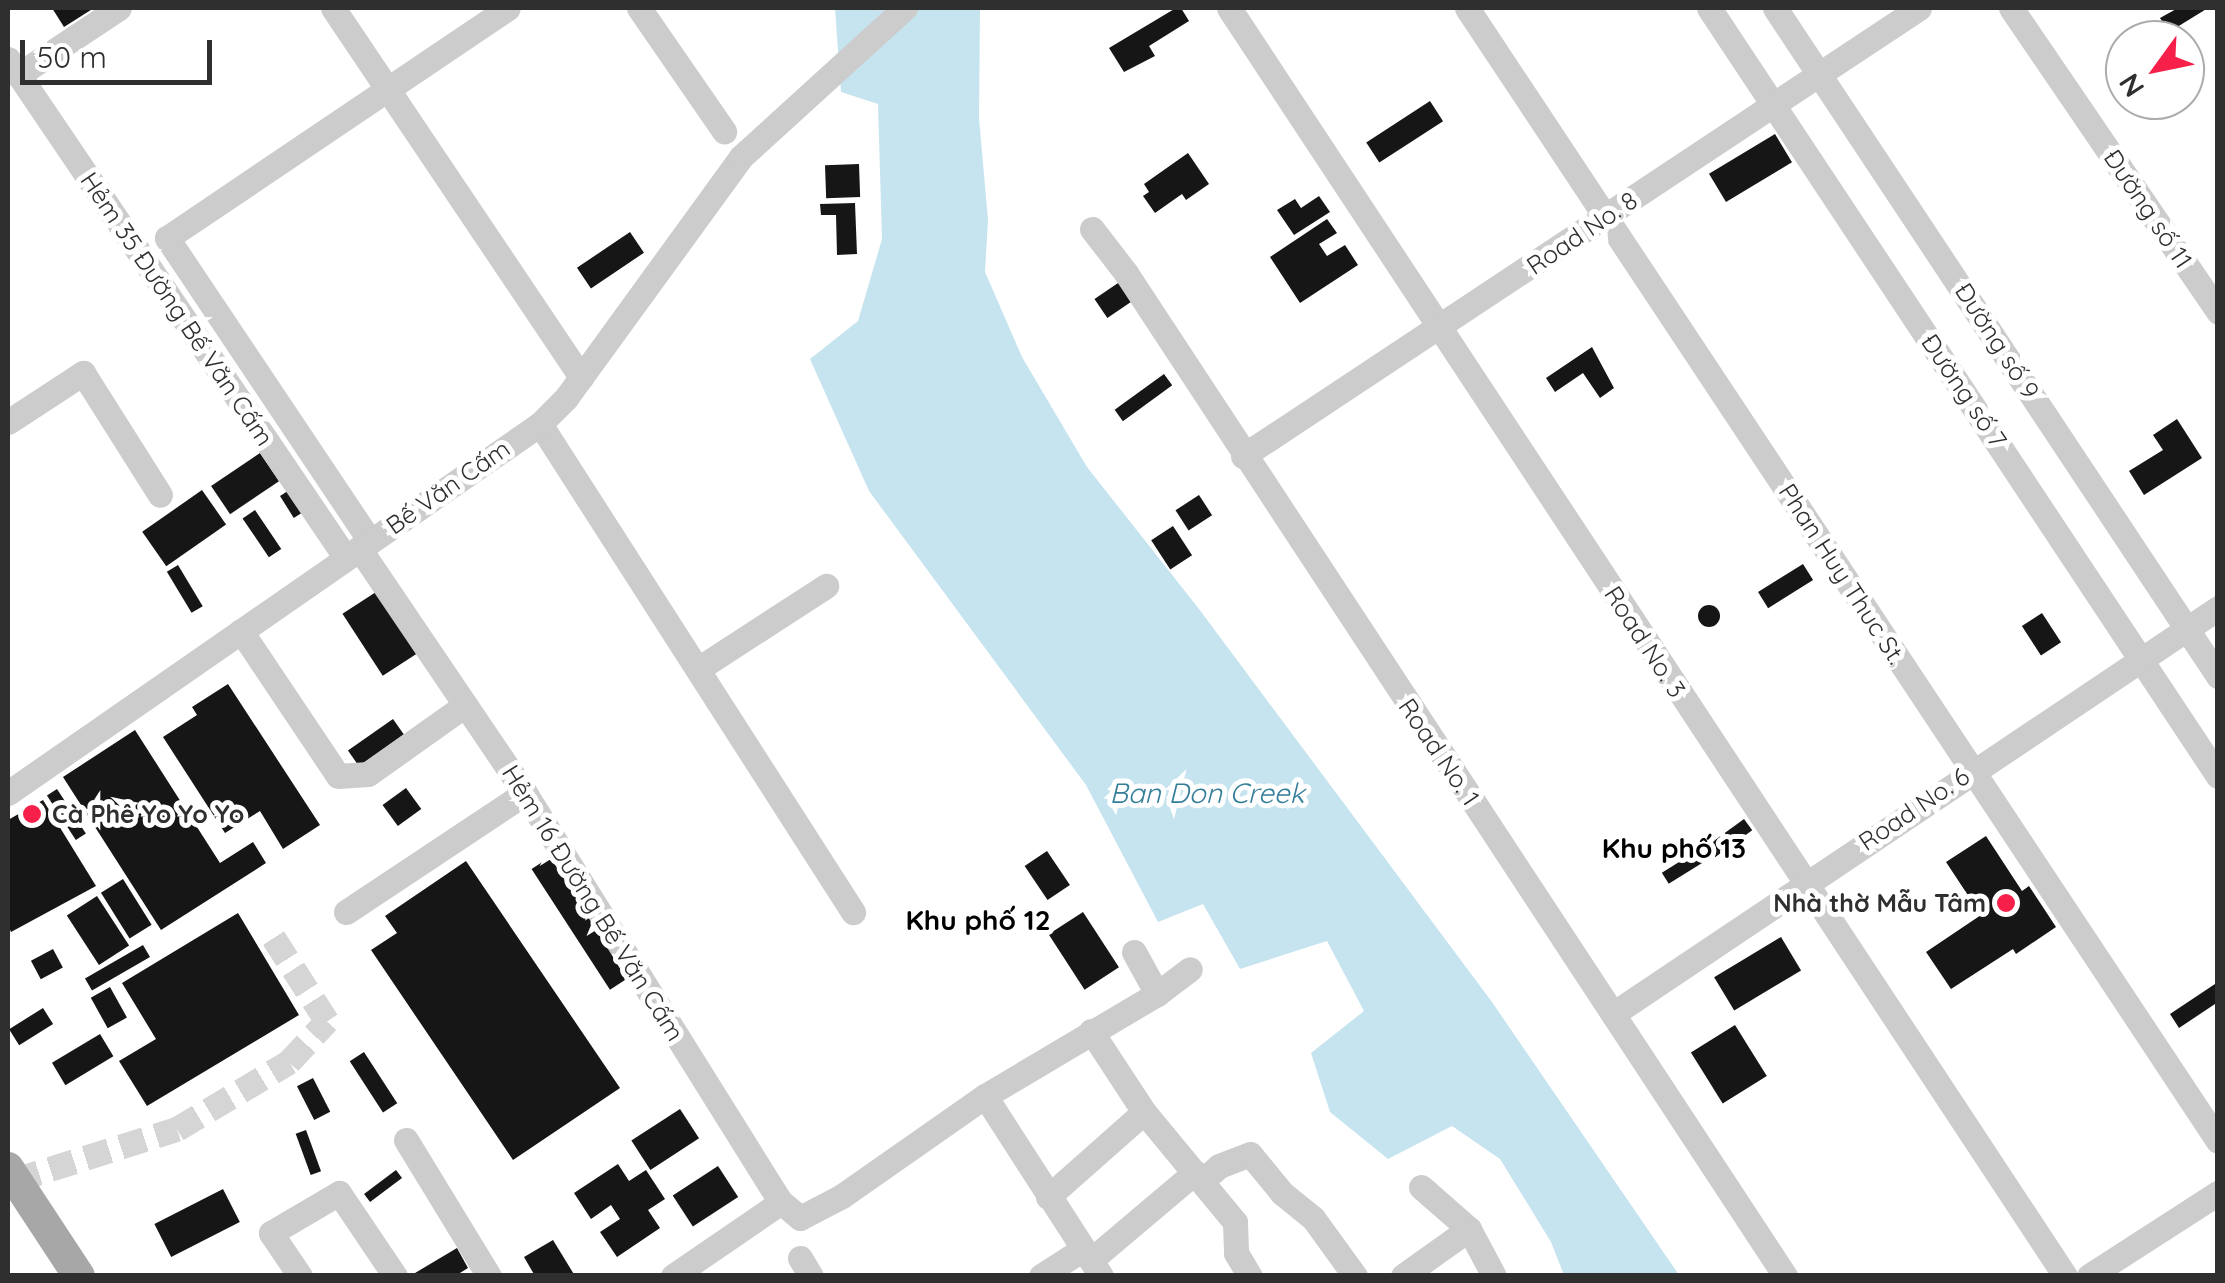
<!DOCTYPE html>
<html>
<head>
<meta charset="utf-8">
<style>
  body { margin:0 }
  #map { position:relative; width:2225px; height:1283px; overflow:hidden; background:#fff; font-family:Quicksand,sans-serif }
  div>[style] { position:absolute }
  .water>* { inset:0; background:#c6e4ef }
  .building>* { inset:0; background:#161616; transform-origin:0 0 }
  .round { border-radius:50% }
  .minor-tunnel>* { height:25px; margin-top:-12.5px; transform-origin:0; background:repeating-linear-gradient(90deg,#d5d5d5 0 25px,transparent 0 37px) }
  .minor>* { height:25px; margin:-12.5px; padding:0 12.5px; transform-origin:12.5px; border-radius:12.5px; background:#ccc }
  .major>* { height:32px; margin:-16px; padding:0 16px; transform-origin:16px; border-radius:16px; background:#a7a7a7 }
  .dots>* { width:28px; height:28px; translate:-50% -50%; box-sizing:border-box; border:5px solid #fff; border-radius:50% }
  span { translate:-50% -50%; white-space:nowrap; text-align:center; line-height:1.15; -webkit-text-stroke:10px #fff; paint-order:stroke }
  .street-label { font-size:25px; color:#2f2f2f }
  .poi-label { font-size:25px; color:#2f2f2f; font-weight:700 }
  .left { translate:0 -50%; text-align:left }
  .right { translate:-100% -50%; text-align:right }
  .water-label { font-size:28px; color:#347e99; font-style:italic }
  .neighbourhood-label { font-size:28px; color:#000; font-weight:700 }
  .frame { position:absolute; inset:0; border:10px solid #2f2f2f; pointer-events:none }
  .north { position:absolute; left:2105px; top:20px; width:100px; height:100px; box-sizing:border-box; background:#fff; border:2px solid #acacac; border-radius:50%; rotate:237deg; font-size:28px; font-weight:700; line-height:40px; text-align:center; color:#2f2f2f }
  .north::after { content:''; display:block; margin:auto; width:35px; height:45px; background:#f6204a; clip-path:polygon(50% 0,100% 100%,50% 72%,0 100%) }
  .scale { position:absolute; left:20px; top:40px; width:192px; height:45px; box-sizing:border-box; border:5px solid #2f2f2f; border-top:0; padding-left:12px; font-size:30px; line-height:35px; white-space:nowrap; color:#2f2f2f; -webkit-text-stroke:8px #fff; paint-order:stroke }
</style>
</head>
<body>
<div id="map">
  <div class="water">
    <i style="clip-path:polygon(835px 8px,980px 8px,979px 118px,988px 220px,985px 272px,1022px 357px,1087px 467px,1199px 609px,1492px 1002px,1679px 1275px,1564px 1275px,1551px 1242px,1500px 1159px,1452px 1126px,1388px 1159px,1330px 1112px,1311px 1053px,1364px 1011px,1327px 941px,1240px 969px,1203px 904px,1158px 922px,1086px 785px,869px 491px,810px 359px,858px 321px,882px 239px,878px 104px,841px 92px)"></i>
  </div>
  <div class="building">
    <i style="clip-path:polygon(52px 8px,94px 8px,64px 27px)"></i>
    <i style="clip-path:polygon(1176px 8px,1181px 8px,1189px 21px,1149px 46px,1155px 56px,1124px 72px,1109px 48px)"></i>
    <i style="clip-path:polygon(2178px 8px,2208px 8px,2169px 32px,2160px 18px)"></i>
    <i style="left:1430px;top:101px;width:24px;height:76px;rotate:57deg"></i>
    <i style="left:1775px;top:134px;width:33px;height:77px;rotate:59deg"></i>
    <i style="clip-path:polygon(1188px 153px,1209px 184px,1186px 200px,1182px 194px,1155px 213px,1143px 196px,1149px 192px,1144px 184px)"></i>
    <i style="left:859px;top:164px;width:33px;height:34px;rotate:88deg"></i>
    <i style="clip-path:polygon(1319px 196px,1330px 212px,1294px 235px,1277px 210px,1295px 199px,1301px 208px)"></i>
    <i style="clip-path:polygon(855px 203px,857px 254px,837px 255px,836px 215px,821px 215px,820px 204px)"></i>
    <i style="clip-path:polygon(1327px 219px,1337px 233px,1319px 244px,1327px 256px,1345px 245px,1358px 265px,1300px 303px,1270px 257px)"></i>
    <i style="left:630px;top:232px;width:25px;height:64px;rotate:56deg"></i>
    <i style="left:1121px;top:281px;width:23px;height:32px;rotate:56deg"></i>
    <i style="clip-path:polygon(1592px 347px,1614px 388px,1600px 398px,1583px 373px,1555px 392px,1546px 378px)"></i>
    <i style="left:1164px;top:374px;width:14px;height:61px;rotate:54deg"></i>
    <i style="clip-path:polygon(2177px 419px,2202px 458px,2144px 495px,2129px 471px,2163px 450px,2153px 435px)"></i>
    <i style="left:260px;top:453px;width:34px;height:59px;rotate:56deg"></i>
    <i style="left:291px;top:489px;width:26px;height:13px;rotate:58deg"></i>
    <i style="left:202px;top:490px;width:42px;height:73px;rotate:55deg"></i>
    <i style="left:1199px;top:495px;width:24px;height:28px;rotate:57deg"></i>
    <i style="left:255px;top:510px;width:47px;height:15px;rotate:56deg"></i>
    <i style="left:1173px;top:526px;width:35px;height:26px;rotate:57deg"></i>
    <i style="left:1803px;top:564px;width:19px;height:53px;rotate:58deg"></i>
    <i style="left:178px;top:565px;width:48px;height:13px;rotate:59deg"></i>
    <i style="left:376px;top:592px;width:74px;height:40px;rotate:57deg"></i>
    <i class="round" style="left:1698px;top:605px;width:22px;height:22px"></i>
    <i style="left:2042px;top:613px;width:35px;height:24px;rotate:57deg"></i>
    <i style="clip-path:polygon(228px 684px,320px 825px,283px 849px,260px 811px,225px 833px,163px 737px,197px 715px,192px 707px)"></i>
    <i style="left:393px;top:719px;width:19px;height:55px;rotate:55deg"></i>
    <i style="clip-path:polygon(135px 730px,220px 863px,253px 842px,266px 863px,161px 930px,63px 777px)"></i>
    <i style="left:406px;top:788px;width:26px;height:29px;rotate:54deg"></i>
    <i style="left:57px;top:789px;width:53px;height:12px;rotate:57deg"></i>
    <i style="clip-path:polygon(43px 800px,96px 886px,11px 932px,8px 925px,8px 820px)"></i>
    <i style="left:1744px;top:819px;width:14px;height:46px;rotate:54deg"></i>
    <i style="clip-path:polygon(1986px 836px,2022px 891px,2029px 886px,2056px 927px,2016px 954px,2013px 949px,1951px 989px,1926px 952px,1981px 915px,1946px 862px)"></i>
    <i style="left:1700px;top:849px;width:13px;height:45px;rotate:58deg"></i>
    <i style="left:1047px;top:851px;width:41px;height:27px;rotate:56deg"></i>
    <i style="left:550px;top:857px;width:144px;height:22px;rotate:57deg"></i>
    <i style="clip-path:polygon(466px 861px,620px 1088px,513px 1160px,371px 950px,397px 933px,385px 916px)"></i>
    <i style="left:123px;top:879px;width:54px;height:26px;rotate:58deg"></i>
    <i style="left:97px;top:896px;width:59px;height:36px;rotate:57deg"></i>
    <i style="left:1083px;top:912px;width:66px;height:41px;rotate:57deg"></i>
    <i style="clip-path:polygon(238px 913px,299px 1015px,147px 1106px,119px 1061px,156px 1039px,122px 983px)"></i>
    <i style="left:1781px;top:937px;width:39px;height:78px;rotate:59deg"></i>
    <i style="left:143px;top:945px;width:14px;height:67px;rotate:60deg"></i>
    <i style="left:53px;top:949px;width:21px;height:25px;rotate:62deg"></i>
    <i style="clip-path:polygon(2218px 982px,2218px 1002px,2179px 1028px,2170px 1014px)"></i>
    <i style="left:110px;top:987px;width:35px;height:22px;rotate:61deg"></i>
    <i style="left:43px;top:1008px;width:19px;height:40px;rotate:58deg"></i>
    <i style="left:1735px;top:1025px;width:60px;height:52px;rotate:58deg"></i>
    <i style="left:100px;top:1034px;width:26px;height:56px;rotate:59deg"></i>
    <i style="left:364px;top:1052px;width:61px;height:17px;rotate:57deg"></i>
    <i style="left:313px;top:1078px;width:38px;height:18px;rotate:63deg"></i>
    <i style="left:680px;top:1109px;width:35px;height:58px;rotate:57deg"></i>
    <i style="left:306px;top:1130px;width:44px;height:11px;rotate:70deg"></i>
    <i style="clip-path:polygon(618px 1164px,629px 1181px,646px 1170px,665px 1199px,648px 1210px,660px 1228px,617px 1257px,600px 1232px,620px 1219px,611px 1205px,591px 1219px,574px 1193px)"></i>
    <i style="left:718px;top:1166px;width:37px;height:54px;rotate:57deg"></i>
    <i style="left:396px;top:1170px;width:10px;height:40px;rotate:53deg"></i>
    <i style="left:223px;top:1189px;width:37px;height:77px;rotate:63deg"></i>
    <i style="clip-path:polygon(553px 1240px,575px 1276px,535px 1276px,524px 1257px)"></i>
    <i style="clip-path:polygon(457px 1248px,468px 1268px,455px 1276px,410px 1276px)"></i>
  </div>
  <div class="minor-tunnel">
    <i style="left:15px;top:1180px;width:170px;rotate:-17.5deg"></i>
    <i style="left:177px;top:1129px;width:131px;rotate:-30.9deg"></i>
    <i style="left:289px;top:1062px;width:56px;rotate:-47.2deg"></i>
    <i style="left:327px;top:1021px;width:100px;rotate:-122.7deg"></i>
  </div>
  <div class="minor">
    <i style="left:333px;top:8px;width:445px;rotate:56.1deg"></i>
    <i style="left:639px;top:8px;width:150px;rotate:55.4deg"></i>
    <i style="left:1229px;top:8px;width:1519px;rotate:56.6deg"></i>
    <i style="left:1467px;top:8px;width:1359px;rotate:56.46deg"></i>
    <i style="left:1709px;top:8px;width:921px;rotate:56.47deg"></i>
    <i style="left:1775px;top:8px;width:802px;rotate:56.45deg"></i>
    <i style="left:2011px;top:8px;width:368px;rotate:55.7deg"></i>
    <i style="left:8px;top:59px;width:603px;rotate:55.89deg"></i>
    <i style="left:18px;top:75px;width:121px;rotate:-33.6deg"></i>
    <i style="left:1092px;top:229px;width:56px;rotate:52.3deg"></i>
    <i style="left:1126px;top:273px;width:1200px;rotate:56.69deg"></i>
    <i style="left:8px;top:422px;width:90px;rotate:-33.2deg"></i>
    <i style="left:83px;top:373px;width:144px;rotate:57.7deg"></i>
    <i style="left:540px;top:424px;width:580px;rotate:57.32deg"></i>
    <i style="left:1243px;top:456px;width:811px;rotate:-33.53deg"></i>
    <i style="left:370px;top:541px;width:365px;rotate:-123.8deg"></i>
    <i style="left:167px;top:238px;width:411px;rotate:-34deg"></i>
    <i style="left:359px;top:548px;width:296px;rotate:55.9deg"></i>
    <i style="left:525px;top:793px;width:483px;rotate:58deg"></i>
    <i style="left:781px;top:1202px;width:25px;rotate:40deg"></i>
    <i style="left:800px;top:1218px;width:47px;rotate:-27.6deg"></i>
    <i style="left:842px;top:1196px;width:174px;rotate:-35deg"></i>
    <i style="left:985px;top:1096px;width:200px;rotate:-30.7deg"></i>
    <i style="left:1157px;top:994px;width:41px;rotate:-37.1deg"></i>
    <i style="left:241px;top:631px;width:174px;rotate:56.2deg"></i>
    <i style="left:338px;top:776px;width:30px;rotate:-4deg"></i>
    <i style="left:368px;top:774px;width:119px;rotate:-35.4deg"></i>
    <i style="left:698px;top:669px;width:153px;rotate:-33deg"></i>
    <i style="left:8px;top:793px;width:647px;rotate:-34.75deg"></i>
    <i style="left:540px;top:424px;width:37px;rotate:-45deg"></i>
    <i style="left:566px;top:398px;width:298px;rotate:-54deg"></i>
    <i style="left:741px;top:157px;width:222px;rotate:-42.3deg"></i>
    <i style="left:346px;top:912px;width:215px;rotate:-33.6deg"></i>
    <i style="left:1134px;top:952px;width:48px;rotate:61.3deg"></i>
    <i style="left:1613px;top:1014px;width:729px;rotate:-33.86deg"></i>
    <i style="left:1091px;top:1031px;width:97px;rotate:56.8deg"></i>
    <i style="left:1144px;top:1112px;width:143px;rotate:50.4deg"></i>
    <i style="left:1235px;top:1222px;width:31px;rotate:88deg"></i>
    <i style="left:1236px;top:1253px;width:27px;rotate:59deg"></i>
    <i style="left:985px;top:1096px;width:214px;rotate:57.2deg"></i>
    <i style="left:406px;top:1140px;width:159px;rotate:58.6deg"></i>
    <i style="left:1203px;top:1180px;width:21px;rotate:-41deg"></i>
    <i style="left:1219px;top:1166px;width:33px;rotate:-21deg"></i>
    <i style="left:1250px;top:1154px;width:50px;rotate:50.6deg"></i>
    <i style="left:1282px;top:1193px;width:40px;rotate:39deg"></i>
    <i style="left:1313px;top:1218px;width:72px;rotate:54.1deg"></i>
    <i style="left:1421px;top:1187px;width:64px;rotate:41.2deg"></i>
    <i style="left:1469px;top:1229px;width:53px;rotate:62deg"></i>
    <i style="left:1048px;top:1197px;width:128px;rotate:-41.5deg"></i>
    <i style="left:800px;top:1258px;width:21px;rotate:59deg"></i>
    <i style="left:1091px;top:1260px;width:136px;rotate:-40.2deg"></i>
    <i style="left:300px;top:1276px;width:52px;rotate:-124deg"></i>
    <i style="left:271px;top:1233px;width:79px;rotate:-30.5deg"></i>
    <i style="left:339px;top:1193px;width:100px;rotate:56deg"></i>
    <i style="left:673px;top:1276px;width:131px;rotate:-34.4deg"></i>
    <i style="left:1041px;top:1276px;width:50px;rotate:-32.7deg"></i>
    <i style="left:1403px;top:1276px;width:81px;rotate:-35.5deg"></i>
    <i style="left:2089px;top:1276px;width:153px;rotate:-32.8deg"></i>
  </div>
  <div class="major">
    <i style="left:8px;top:1168px;width:129px;rotate:56.7deg"></i>
  </div>
  <div class="dots">
    <i style="left:32px;top:814px;background:#f6204a"></i>
    <i style="left:2006px;top:903px;background:#f6204a"></i>
  </div>
  <div class="street-label">
    <span style="left:2148px;top:209px;rotate:56deg">Đường số 11</span>
    <span style="left:1582px;top:233px;rotate:-34deg">Road No. 8</span>
    <span style="left:177px;top:309px;rotate:56deg">Hẻm 35 Đường Bế Văn Cấm</span>
    <span style="left:1997px;top:341px;rotate:57deg">Đường số 9</span>
    <span style="left:1964px;top:391px;rotate:56deg">Đường số 7</span>
    <span style="left:448px;top:487px;rotate:-35deg">Bế Văn Cấm</span>
    <span style="left:1842px;top:574px;rotate:57deg">Phan Huy Thuc St.</span>
    <span style="left:1645px;top:642px;rotate:57deg">Road No. 3</span>
    <span style="left:1439px;top:752px;rotate:56deg">Road No. 1</span>
    <span style="left:1914px;top:809px;rotate:-34deg">Road No. 6</span>
    <span style="left:593px;top:903px;rotate:58deg">Hẻm 16 Đường Bế Văn Cấm</span>
  </div>
  <div class="poi-label">
    <span class="left" style="left:52px;top:814px">Cà Phê Yo Yo Yo</span>
    <span class="right" style="left:1986px;top:903px">Nhà thờ Mẫu Tâm</span>
  </div>
  <div class="water-label">
    <span style="left:1207px;top:793px">Ban Don Creek</span>
  </div>
  <div class="neighbourhood-label">
    <span style="left:1674px;top:848px">Khu phố 13</span>
    <span style="left:978px;top:920px">Khu phố 12</span>
  </div>
  <div class="frame"></div>
  <div class="north">N</div>
  <div class="scale">50 m</div>
</div>
</body>
</html>
